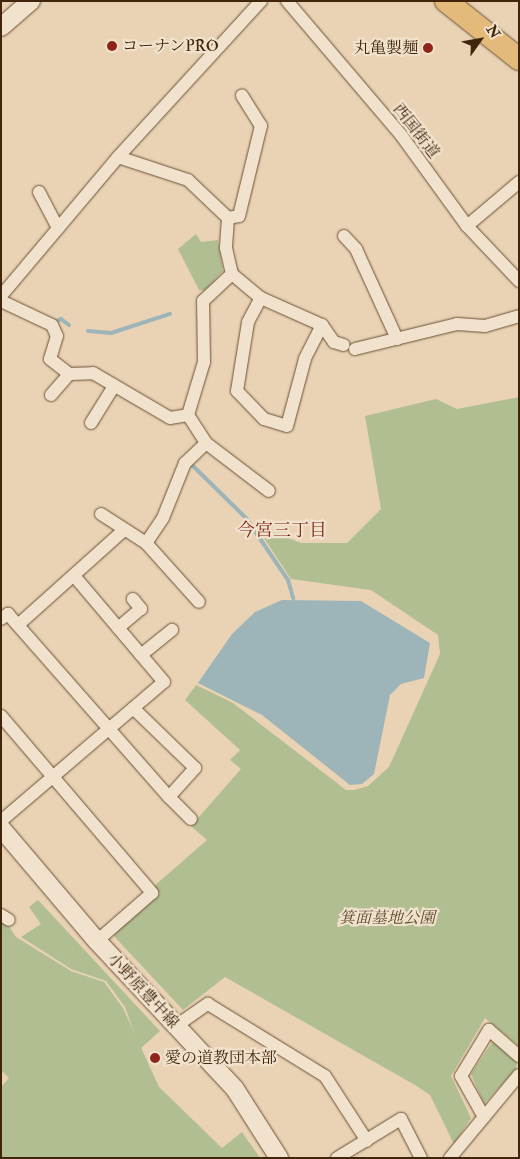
<!DOCTYPE html>
<html>
<head>
<meta charset="utf-8">
<style>
  body { margin:0 }
  #map { position:relative; width:520px; height:1159px; overflow:hidden; background:#e9d3b4; font-family:"IM FELL Double Pica","Noto Serif JP",serif }
  div>[style] { position:absolute }
  .green>* { inset:0; background:#b0be92 }
  .water>* { inset:0; background:#9db4b9 }
  .stream>* { height:4px; margin:-2px; padding:0 2px; transform-origin:2px; border-radius:2px; background:#9db4b9 }
  .roads { filter:drop-shadow(0 0 1px #6b5034) drop-shadow(0 0 1px #6b5034) }
  .street>* { height:12px; margin:-6px; padding:0 6px; transform-origin:6px; border-radius:6px; background:#f1e2ce }
  .secondary>* { height:18px; margin:-9px; padding:0 9px; transform-origin:9px; border-radius:9px; background:#f1e2ce }
  .highway>* { height:22px; margin:-11px; padding:0 11px; transform-origin:11px; border-radius:11px; background:#e4ba7a }
  .dots>* { width:14px; height:14px; translate:-50% -50%; box-sizing:border-box; border:2px solid #f1e2ce; border-radius:50% }
  span { translate:-50% -50%; white-space:nowrap; text-align:center; line-height:1.15; -webkit-text-stroke:4.5px #f1e2ce; paint-order:stroke }
  .poi-label { font-size:16px; color:#41250a }
  .left { translate:0 -50%; text-align:left }
  .right { translate:-100% -50%; text-align:right }
  .street-label { font-size:16px; color:#41250a }
  .park-label { font-size:16px; color:#5d4b2c; font-style:italic }
  .neighbourhood-label { font-size:18px; color:#7a1f14 }
  .frame { position:absolute; inset:0; border:2px solid #41250a; pointer-events:none }
  .north { position:absolute; left:455px; top:15px; width:50px; height:50px; -webkit-text-stroke:4px #f1e2ce; paint-order:stroke; rotate:58deg; font-size:14px; font-weight:700; line-height:20px; text-align:center; color:#41250a }
  .north::after { content:''; display:block; margin:auto; width:18px; height:22px; background:#41250a; clip-path:polygon(50% 0,100% 100%,50% 72%,0 100%) }
</style>
</head>
<body>
<div id="map">
  <div class="green">
    <i style="clip-path:polygon(196px 234px,201px 242px,218px 240px,223px 271px,205px 291px,199px 290px,178px 249px)"></i>
    <i style="clip-path:polygon(519px 397px,519px 1046px,485px 1018px,451px 1076px,471px 1118px,454px 1144px,430px 1095px,415px 1085px,225px 977px,183px 1010px,113px 935px,160px 894px,153px 887px,207px 840px,191px 826px,241px 769px,230px 760px,240px 750px,185px 700px,196px 685px,233px 703px,346px 790px,354px 790px,368px 786px,389px 767px,440px 654px,438px 635px,371px 590px,291px 579px,256px 526px,301px 543px,347px 543px,381px 509px,365px 416px,436px 399px,457px 409px)"></i>
    <i style="clip-path:polygon(38px 900px,160px 1031px,140px 1049px,125px 1007px,106px 981px,71px 969px,21px 937px,41px 924px,29px 907px)"></i>
    <i style="clip-path:polygon(1px 915px,16px 937px,71px 971px,104px 982px,123px 1008px,159px 1087px,222px 1148px,242px 1132px,260px 1158px,1px 1158px,1px 1087px,9px 1078px,1px 1070px)"></i>
    <i style="clip-path:polygon(493px 1041px,517px 1063px,516px 1069px,484px 1104px,471px 1074px)"></i>
  </div>
  <div class="water">
    <i style="clip-path:polygon(282px 600px,361px 601px,430px 643px,424px 678px,401px 684px,390px 695px,374px 774px,362px 784px,350px 785px,262px 715px,198px 683px,232px 634px,255px 612px)"></i>
  </div>
  <div class="stream">
    <i style="left:55px;top:322px;width:7px;rotate:-27deg"></i>
    <i style="left:61px;top:319px;width:10px;rotate:37deg"></i>
    <i style="left:88px;top:331px;width:23px;rotate:5deg"></i>
    <i style="left:111px;top:333px;width:62px;rotate:-17.9deg"></i>
    <i style="left:192px;top:465px;width:76px;rotate:44.5deg"></i>
    <i style="left:246px;top:518px;width:75px;rotate:55.9deg"></i>
    <i style="left:288px;top:580px;width:19px;rotate:74deg"></i>
  </div>
  <div class="roads">
    <div class="street">
      <i style="left:287px;top:1px;width:176px;rotate:49.6deg"></i>
      <i style="left:401px;top:135px;width:112px;rotate:54deg"></i>
      <i style="left:467px;top:226px;width:76px;rotate:46.6deg"></i>
      <i style="left:118px;top:157px;width:74px;rotate:18.2deg"></i>
      <i style="left:188px;top:180px;width:55px;rotate:43.5deg"></i>
      <i style="left:228px;top:218px;width:30px;rotate:94deg"></i>
      <i style="left:226px;top:248px;width:27px;rotate:77deg"></i>
      <i style="left:232px;top:274px;width:38px;rotate:40deg"></i>
      <i style="left:261px;top:298px;width:67px;rotate:23.9deg"></i>
      <i style="left:322px;top:325px;width:38px;rotate:117deg"></i>
      <i style="left:305px;top:359px;width:69px;rotate:105deg"></i>
      <i style="left:287px;top:426px;width:24px;rotate:-163deg"></i>
      <i style="left:264px;top:419px;width:39px;rotate:-134deg"></i>
      <i style="left:237px;top:391px;width:70px;rotate:-80.9deg"></i>
      <i style="left:248px;top:322px;width:27px;rotate:-62deg"></i>
      <i style="left:39px;top:192px;width:41px;rotate:62.2deg"></i>
      <i style="left:228px;top:218px;width:11px;rotate:-10deg"></i>
      <i style="left:239px;top:216px;width:93px;rotate:-76.3deg"></i>
      <i style="left:261px;top:126px;width:36px;rotate:-122deg"></i>
      <i style="left:467px;top:226px;width:68px;rotate:-40.2deg"></i>
      <i style="left:344px;top:236px;width:18px;rotate:47deg"></i>
      <i style="left:356px;top:249px;width:99px;rotate:65.5deg"></i>
      <i style="left:1px;top:296px;width:182px;rotate:-49.9deg"></i>
      <i style="left:118px;top:157px;width:212px;rotate:-47.5deg"></i>
      <i style="left:1px;top:301px;width:56px;rotate:25.2deg"></i>
      <i style="left:52px;top:325px;width:12px;rotate:66deg"></i>
      <i style="left:57px;top:336px;width:24px;rotate:107deg"></i>
      <i style="left:50px;top:359px;width:24px;rotate:38deg"></i>
      <i style="left:322px;top:325px;width:21px;rotate:55deg"></i>
      <i style="left:334px;top:342px;width:10px;rotate:17deg"></i>
      <i style="left:355px;top:349px;width:105px;rotate:-13.8deg"></i>
      <i style="left:457px;top:324px;width:28px;rotate:4deg"></i>
      <i style="left:485px;top:326px;width:35px;rotate:-16deg"></i>
      <i style="left:51px;top:395px;width:28px;rotate:-49deg"></i>
      <i style="left:69px;top:374px;width:24px;rotate:-2deg"></i>
      <i style="left:93px;top:373px;width:89px;rotate:30.3deg"></i>
      <i style="left:170px;top:418px;width:18px;rotate:-9deg"></i>
      <i style="left:188px;top:415px;width:33px;rotate:57deg"></i>
      <i style="left:206px;top:443px;width:29px;rotate:136deg"></i>
      <i style="left:185px;top:463px;width:59px;rotate:111.8deg"></i>
      <i style="left:163px;top:518px;width:30px;rotate:124deg"></i>
      <i style="left:188px;top:415px;width:55px;rotate:-73.2deg"></i>
      <i style="left:204px;top:362px;width:61px;rotate:-90.9deg"></i>
      <i style="left:203px;top:301px;width:40px;rotate:-43deg"></i>
      <i style="left:91px;top:423px;width:44px;rotate:-58.1deg"></i>
      <i style="left:206px;top:443px;width:79px;rotate:37.3deg"></i>
      <i style="left:101px;top:514px;width:54px;rotate:32.8deg"></i>
      <i style="left:146px;top:543px;width:79px;rotate:48.1deg"></i>
      <i style="left:1px;top:619px;width:9px;rotate:-36deg"></i>
      <i style="left:8px;top:614px;width:244px;rotate:48.7deg"></i>
      <i style="left:169px;top:797px;width:39px;rotate:-48deg"></i>
      <i style="left:195px;top:768px;width:86px;rotate:-135.9deg"></i>
      <i style="left:18px;top:625px;width:142px;rotate:-41.9deg"></i>
      <i style="left:118px;top:628px;width:30px;rotate:-40deg"></i>
      <i style="left:141px;top:609px;width:13px;rotate:-129deg"></i>
      <i style="left:141px;top:655px;width:40px;rotate:-39deg"></i>
      <i style="left:1px;top:716px;width:233px;rotate:49.5deg"></i>
      <i style="left:152px;top:893px;width:73px;rotate:138.9deg"></i>
      <i style="left:169px;top:797px;width:31px;rotate:45deg"></i>
      <i style="left:1px;top:821px;width:214px;rotate:-40.5deg"></i>
      <i style="left:164px;top:682px;width:139px;rotate:-130.3deg"></i>
      <i style="left:1px;top:915px;width:9px;rotate:32deg"></i>
      <i style="left:176px;top:1026px;width:39px;rotate:-35deg"></i>
      <i style="left:208px;top:1004px;width:137px;rotate:31.6deg"></i>
      <i style="left:325px;top:1076px;width:77px;rotate:57.1deg"></i>
      <i style="left:484px;top:1117px;width:47px;rotate:-119.3deg"></i>
      <i style="left:461px;top:1076px;width:54px;rotate:-58.7deg"></i>
      <i style="left:489px;top:1030px;width:40px;rotate:41deg"></i>
      <i style="left:337px;top:1158px;width:75px;rotate:-31.4deg"></i>
      <i style="left:401px;top:1119px;width:44px;rotate:62.9deg"></i>
      <i style="left:450px;top:1158px;width:108px;rotate:-50.3deg"></i>
    </div>
    <div class="secondary">
      <i style="left:1px;top:27px;width:40px;rotate:-41deg"></i>
      <i style="left:1px;top:828px;width:148px;rotate:49.7deg"></i>
      <i style="left:97px;top:941px;width:202px;rotate:47deg"></i>
      <i style="left:235px;top:1089px;width:82px;rotate:57.5deg"></i>
    </div>
    <div class="highway">
      <i style="left:446px;top:1px;width:93px;rotate:38.5deg"></i>
    </div>
  </div>
  <div class="dots">
    <i style="left:112px;top:46px;background:#8f2418"></i>
    <i style="left:428px;top:48px;background:#8f2418"></i>
    <i style="left:155px;top:1058px;background:#8f2418"></i>
  </div>
  <div class="poi-label">
    <span class="left" style="left:122px;top:46px">コーナンPRO</span>
    <span class="right" style="left:418px;top:48px">丸亀製麺</span>
    <span class="left" style="left:165px;top:1058px">愛の道教団本部</span>
  </div>
  <div class="street-label">
    <span style="left:416px;top:131px;rotate:52deg">西国街道</span>
    <span style="left:143px;top:991px;rotate:47deg">小野原豊中線</span>
  </div>
  <div class="park-label">
    <span style="left:387px;top:918px">箕面墓地公園</span>
  </div>
  <div class="neighbourhood-label">
    <span style="left:282px;top:531px">今宮三丁目</span>
  </div>
  <div class="frame"></div>
  <div class="north">N</div>
</div>
</body>
</html>
